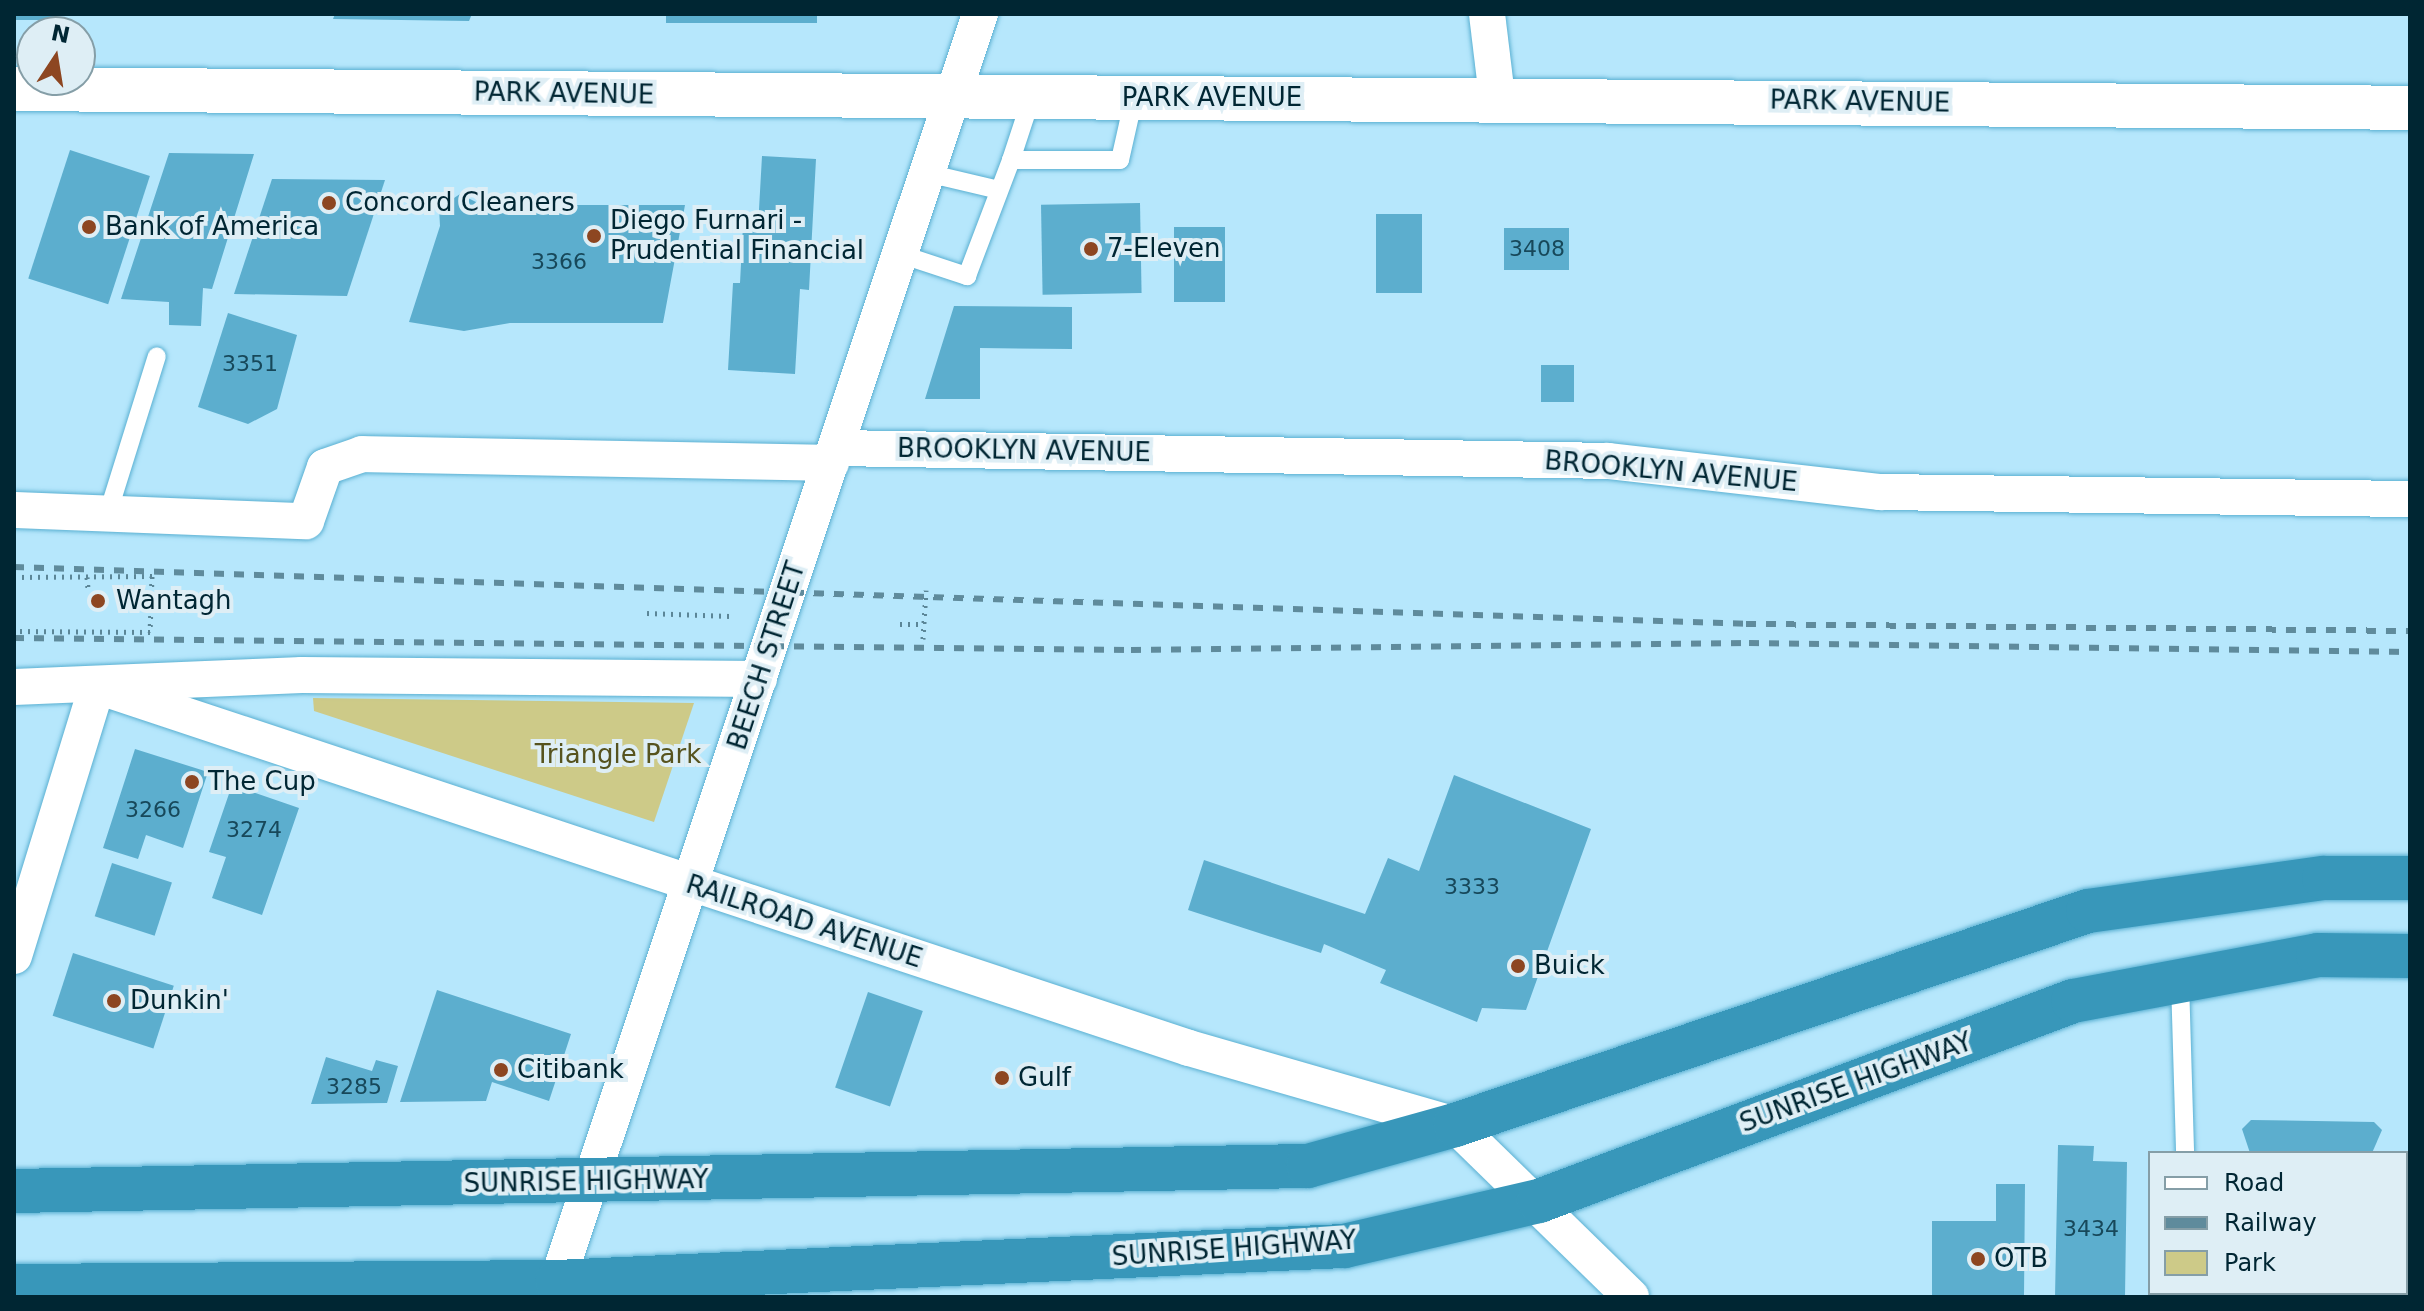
<!DOCTYPE html>
<html>
<head>
<meta charset="utf-8">
<style>
  body { margin:0 }
  #map { position:relative; width:2424px; height:1311px; overflow:hidden; background:#b6e7fc; font-family:"DejaVu Sans",sans-serif }
  div>[style] { position:absolute }
  .green>* { inset:0; background:#cdca88 }
  .building>* { inset:0; background:#5caece; transform-origin:0 0 }
  .path>* { height:5px; margin-top:-2.5px; transform-origin:0; background:repeating-linear-gradient(90deg,#5b8697 0 2px,transparent 0 8px) }
  .roads { filter:drop-shadow(0 0 2px #5ab0d2) drop-shadow(0 0 2px #5ab0d2) }
  .lane>* { height:18px; margin:-9px; padding:0 9px; transform-origin:9px; border-radius:9px; background:#fff }
  .street>* { height:36px; margin:-18px; padding:0 18px; transform-origin:18px; border-radius:18px; background:#fff }
  .secondary>* { height:44px; margin:-22px; padding:0 22px; transform-origin:22px; border-radius:22px; background:#fff }
  .highway>* { height:44px; margin:-22px; padding:0 22px; transform-origin:22px; border-radius:22px; background:#3897ba }
  .rail>* { height:6px; margin-top:-3px; transform-origin:0; background:repeating-linear-gradient(90deg,#5f8b9c 0 10px,transparent 0 20px) }
  .dots>* { width:22px; height:22px; translate:-50% -50%; box-sizing:border-box; border:4px solid #deeef5; border-radius:50% }
  span { translate:-50% -50%; white-space:nowrap; text-align:center; line-height:1.15; -webkit-text-stroke:8px #deeef5; paint-order:stroke }
  .number-label { font-size:22px; color:#17485a }
  .number-label span { -webkit-text-stroke-width:0 }
  .street-label { font-size:26px; color:#002633 }
  .poi-label { font-size:26px; color:#002633 }
  .left { translate:0 -50%; text-align:left }
  .park-label { font-size:26px; color:#56531e }
  .frame { position:absolute; inset:0; border:16px solid #002633; pointer-events:none }
  .legend { position:absolute; left:2148px; top:1151px; width:260px; height:144px; box-sizing:border-box; background:#deeef5; border:2px solid #859ea7; margin:0; padding:10px 14px; list-style:none; font-size:24px; color:#002633 }
  .legend li { display:flex; align-items:center; gap:16px; height:40px }
  .legend b { width:40px; border:2px solid #859ea7 }
  .north { position:absolute; left:16px; top:16px; width:80px; height:80px; box-sizing:border-box; background:#deeef5; border:2px solid #859ea7; border-radius:50%; rotate:12deg; font-size:22px; font-weight:700; line-height:32px; text-align:center; color:#002633 }
  .north::after { content:''; display:block; margin:auto; width:28px; height:36px; background:#8d4621; clip-path:polygon(50% 0,100% 100%,50% 72%,0 100%) }
</style>
</head>
<body>
<div id="map">
  <div class="green">
    <i style="clip-path:polygon(313px 698px,694px 703px,654px 822px,314px 711px)"></i>
  </div>
  <div class="building">
    <i style="left:14px;top:14px;width:42px;height:6px"></i>
    <i style="clip-path:polygon(335px 14px,472px 14px,469px 21px,333px 19px)"></i>
    <i style="left:666px;top:14px;width:151px;height:9px"></i>
    <i style="left:70px;top:150px;width:84px;height:135px;rotate:18deg"></i>
    <i style="clip-path:polygon(169px 153px,254px 154px,212px 289px,203px 288px,201px 326px,169px 325px,169px 302px,121px 299px)"></i>
    <i style="clip-path:polygon(762px 156px,816px 159px,809px 290px,800px 289px,795px 374px,728px 370px,733px 283px,740px 283px,743px 225px,758px 227px)"></i>
    <i style="clip-path:polygon(272px 179px,385px 180px,347px 296px,234px 294px)"></i>
    <i style="clip-path:polygon(460px 194px,482px 205px,685px 205px,663px 323px,510px 323px,464px 331px,409px 322px,440px 226px,439px 208px)"></i>
    <i style="left:1140px;top:203px;width:90px;height:99px;rotate:89deg"></i>
    <i style="left:1376px;top:214px;width:46px;height:79px"></i>
    <i style="left:1174px;top:227px;width:51px;height:75px"></i>
    <i style="left:1504px;top:228px;width:65px;height:42px"></i>
    <i style="clip-path:polygon(954px 306px,1072px 307px,1072px 349px,980px 348px,980px 399px,925px 399px)"></i>
    <i style="clip-path:polygon(228px 313px,297px 335px,277px 409px,248px 424px,198px 407px)"></i>
    <i style="left:1541px;top:365px;width:33px;height:37px"></i>
    <i style="clip-path:polygon(135px 749px,208px 772px,183px 848px,146px 835px,138px 859px,103px 848px)"></i>
    <i style="clip-path:polygon(1454px 775px,1591px 829px,1526px 1010px,1482px 1008px,1477px 1022px,1380px 983px,1386px 970px,1324px 944px,1321px 953px,1188px 910px,1204px 860px,1365px 914px,1388px 858px,1419px 871px)"></i>
    <i style="clip-path:polygon(232px 785px,299px 808px,262px 915px,212px 898px,226px 857px,209px 852px)"></i>
    <i style="left:112px;top:863px;width:63px;height:56px;rotate:18deg"></i>
    <i style="left:73px;top:953px;width:106px;height:66px;rotate:18deg"></i>
    <i style="clip-path:polygon(437px 990px,571px 1034px,549px 1101px,492px 1082px,486px 1101px,400px 1102px)"></i>
    <i style="left:868px;top:992px;width:58px;height:101px;rotate:19deg"></i>
    <i style="clip-path:polygon(326px 1057px,372px 1071px,376px 1060px,398px 1066px,387px 1103px,311px 1104px)"></i>
    <i style="clip-path:polygon(2251px 1120px,2374px 1122px,2382px 1130px,2372px 1153px,2250px 1153px,2242px 1129px)"></i>
    <i style="clip-path:polygon(2058px 1145px,2094px 1146px,2093px 1161px,2127px 1162px,2125px 1297px,2055px 1297px)"></i>
    <i style="clip-path:polygon(1996px 1184px,2025px 1184px,2024px 1297px,1932px 1297px,1932px 1221px,1996px 1221px)"></i>
    <i style="left:2223px;top:1293px;width:182px;height:4px"></i>
  </div>
  <div class="path">
    <i style="left:14px;top:577px;width:138px;rotate:-0.4deg"></i>
    <i style="left:152px;top:576px;width:56px;rotate:92deg"></i>
    <i style="left:150px;top:632px;width:136px;rotate:-179.6deg"></i>
    <i style="left:87px;top:577px;width:12px;rotate:85deg"></i>
    <i style="left:647px;top:613px;width:83px;rotate:2.1deg"></i>
    <i style="left:900px;top:624px;width:24px"></i>
    <i style="left:923px;top:639px;width:49px;rotate:-86.5deg"></i>
  </div>
  <div class="roads">
    <div class="lane">
      <i style="left:1011px;top:160px;width:64px;rotate:-71.8deg"></i>
      <i style="left:927px;top:173px;width:74px;rotate:13.3deg"></i>
      <i style="left:900px;top:254px;width:71px;rotate:18.2deg"></i>
      <i style="left:967px;top:276px;width:124px;rotate:-69.2deg"></i>
      <i style="left:1011px;top:160px;width:109px"></i>
      <i style="left:1120px;top:160px;width:64px;rotate:-77.3deg"></i>
      <i style="left:108px;top:513px;width:164px;rotate:-72.7deg"></i>
      <i style="left:2180px;top:981px;width:172px;rotate:88.3deg"></i>
      <i style="left:2190px;top:1293px;width:4px;rotate:90deg"></i>
    </div>
    <div class="street">
      <i style="left:1487px;top:14px;width:84px;rotate:83.1deg"></i>
      <i style="left:836px;top:448px;width:772px;rotate:0.96deg"></i>
      <i style="left:1608px;top:461px;width:274px;rotate:6.5deg"></i>
      <i style="left:1880px;top:492px;width:530px;rotate:0.76deg"></i>
      <i style="left:14px;top:510px;width:292px;rotate:2.2deg"></i>
      <i style="left:306px;top:521px;width:57px;rotate:-70.6deg"></i>
      <i style="left:325px;top:467px;width:39px;rotate:-19deg"></i>
      <i style="left:362px;top:454px;width:469px;rotate:1.1deg"></i>
      <i style="left:14px;top:687px;width:288px;rotate:-2.4deg"></i>
      <i style="left:302px;top:675px;width:457px;rotate:0.5deg"></i>
      <i style="left:14px;top:956px;width:282px;rotate:-72.9deg"></i>
      <i style="left:97px;top:686px;width:1150px;rotate:18.34deg"></i>
      <i style="left:1189px;top:1048px;width:277px;rotate:16.1deg"></i>
      <i style="left:1455px;top:1125px;width:246px;rotate:44.3deg"></i>
      <i style="left:552px;top:1297px;width:1353px;rotate:-71.55deg"></i>
    </div>
    <div class="secondary">
      <i style="left:14px;top:89px;width:2396px;rotate:0.45deg"></i>
    </div>
    <div class="highway">
      <i style="left:14px;top:1191px;width:1294px;rotate:-1.11deg"></i>
      <i style="left:1308px;top:1166px;width:153px;rotate:-15.6deg"></i>
      <i style="left:1455px;top:1125px;width:668px;rotate:-18.68deg"></i>
      <i style="left:2088px;top:911px;width:238px;rotate:-8deg"></i>
      <i style="left:2324px;top:878px;width:86px"></i>
      <i style="left:14px;top:1286px;width:543px;rotate:-0.42deg"></i>
      <i style="left:557px;top:1282px;width:788px;rotate:-2.62deg"></i>
      <i style="left:1344px;top:1246px;width:200px;rotate:-13deg"></i>
      <i style="left:1539px;top:1201px;width:570px;rotate:-20.53deg"></i>
      <i style="left:2073px;top:1001px;width:249px;rotate:-10.6deg"></i>
      <i style="left:2318px;top:955px;width:92px;rotate:0.6deg"></i>
    </div>
  </div>
  <div class="rail">
    <i style="left:14px;top:567px;width:1733px;rotate:1.88deg"></i>
    <i style="left:1746px;top:624px;width:664px;rotate:0.6deg"></i>
    <i style="left:14px;top:638px;width:1117px;rotate:0.62deg"></i>
    <i style="left:1131px;top:650px;width:618px;rotate:-0.65deg"></i>
    <i style="left:1749px;top:643px;width:661px;rotate:0.78deg"></i>
  </div>
  <div class="dots">
    <i style="left:329px;top:203px;background:#8d4621"></i>
    <i style="left:89px;top:227px;background:#8d4621"></i>
    <i style="left:594px;top:236px;background:#8d4621"></i>
    <i style="left:1091px;top:249px;background:#8d4621"></i>
    <i style="left:98px;top:601px;background:#8d4621"></i>
    <i style="left:192px;top:782px;background:#8d4621"></i>
    <i style="left:1518px;top:966px;background:#8d4621"></i>
    <i style="left:114px;top:1001px;background:#8d4621"></i>
    <i style="left:501px;top:1070px;background:#8d4621"></i>
    <i style="left:1002px;top:1078px;background:#8d4621"></i>
    <i style="left:1978px;top:1259px;background:#8d4621"></i>
  </div>
  <div class="number-label">
    <span style="left:1537px;top:249px">3408</span>
    <span style="left:559px;top:262px">3366</span>
    <span style="left:250px;top:364px">3351</span>
    <span style="left:153px;top:810px">3266</span>
    <span style="left:254px;top:830px">3274</span>
    <span style="left:1472px;top:887px">3333</span>
    <span style="left:354px;top:1087px">3285</span>
    <span style="left:2091px;top:1229px">3434</span>
  </div>
  <div class="street-label">
    <span style="left:564px;top:94px;rotate:1deg">PARK AVENUE</span>
    <span style="left:1212px;top:98px">PARK AVENUE</span>
    <span style="left:1860px;top:102px;rotate:1deg">PARK AVENUE</span>
    <span style="left:1024px;top:451px;rotate:1deg">BROOKLYN AVENUE</span>
    <span style="left:1671px;top:472px;rotate:5deg">BROOKLYN AVENUE</span>
    <span style="left:767px;top:656px;rotate:-72deg">BEECH STREET</span>
    <span style="left:804px;top:922px;rotate:18deg">RAILROAD AVENUE</span>
    <span style="left:1856px;top:1083px;rotate:-20deg">SUNRISE HIGHWAY</span>
    <span style="left:586px;top:1182px;rotate:-1deg">SUNRISE HIGHWAY</span>
    <span style="left:1234px;top:1249px;rotate:-4deg">SUNRISE HIGHWAY</span>
  </div>
  <div class="poi-label">
    <span class="left" style="left:345px;top:203px">Concord Cleaners</span>
    <span class="left" style="left:610px;top:236px">Diego Furnari -<br>Prudential Financial</span>
    <span class="left" style="left:105px;top:227px">Bank of America</span>
    <span class="left" style="left:1107px;top:249px">7-Eleven</span>
    <span class="left" style="left:116px;top:601px">Wantagh</span>
    <span class="left" style="left:208px;top:782px">The Cup</span>
    <span class="left" style="left:1534px;top:966px">Buick</span>
    <span class="left" style="left:130px;top:1001px">Dunkin'</span>
    <span class="left" style="left:517px;top:1070px">Citibank</span>
    <span class="left" style="left:1018px;top:1078px">Gulf</span>
    <span class="left" style="left:1994px;top:1259px">OTB</span>
  </div>
  <div class="park-label">
    <span style="left:618px;top:755px">Triangle Park</span>
  </div>
  <div class="frame"></div>
  <ul class="legend">
  <li><b style="height:10px;background:#fff"></b>Road</li>
  <li><b style="height:10px;background:#5f8b9c"></b>Railway</li>
  <li><b style="height:22px;background:#cdca88"></b>Park</li>
  </ul>
  <div class="north">N</div>
</div>
</body>
</html>
